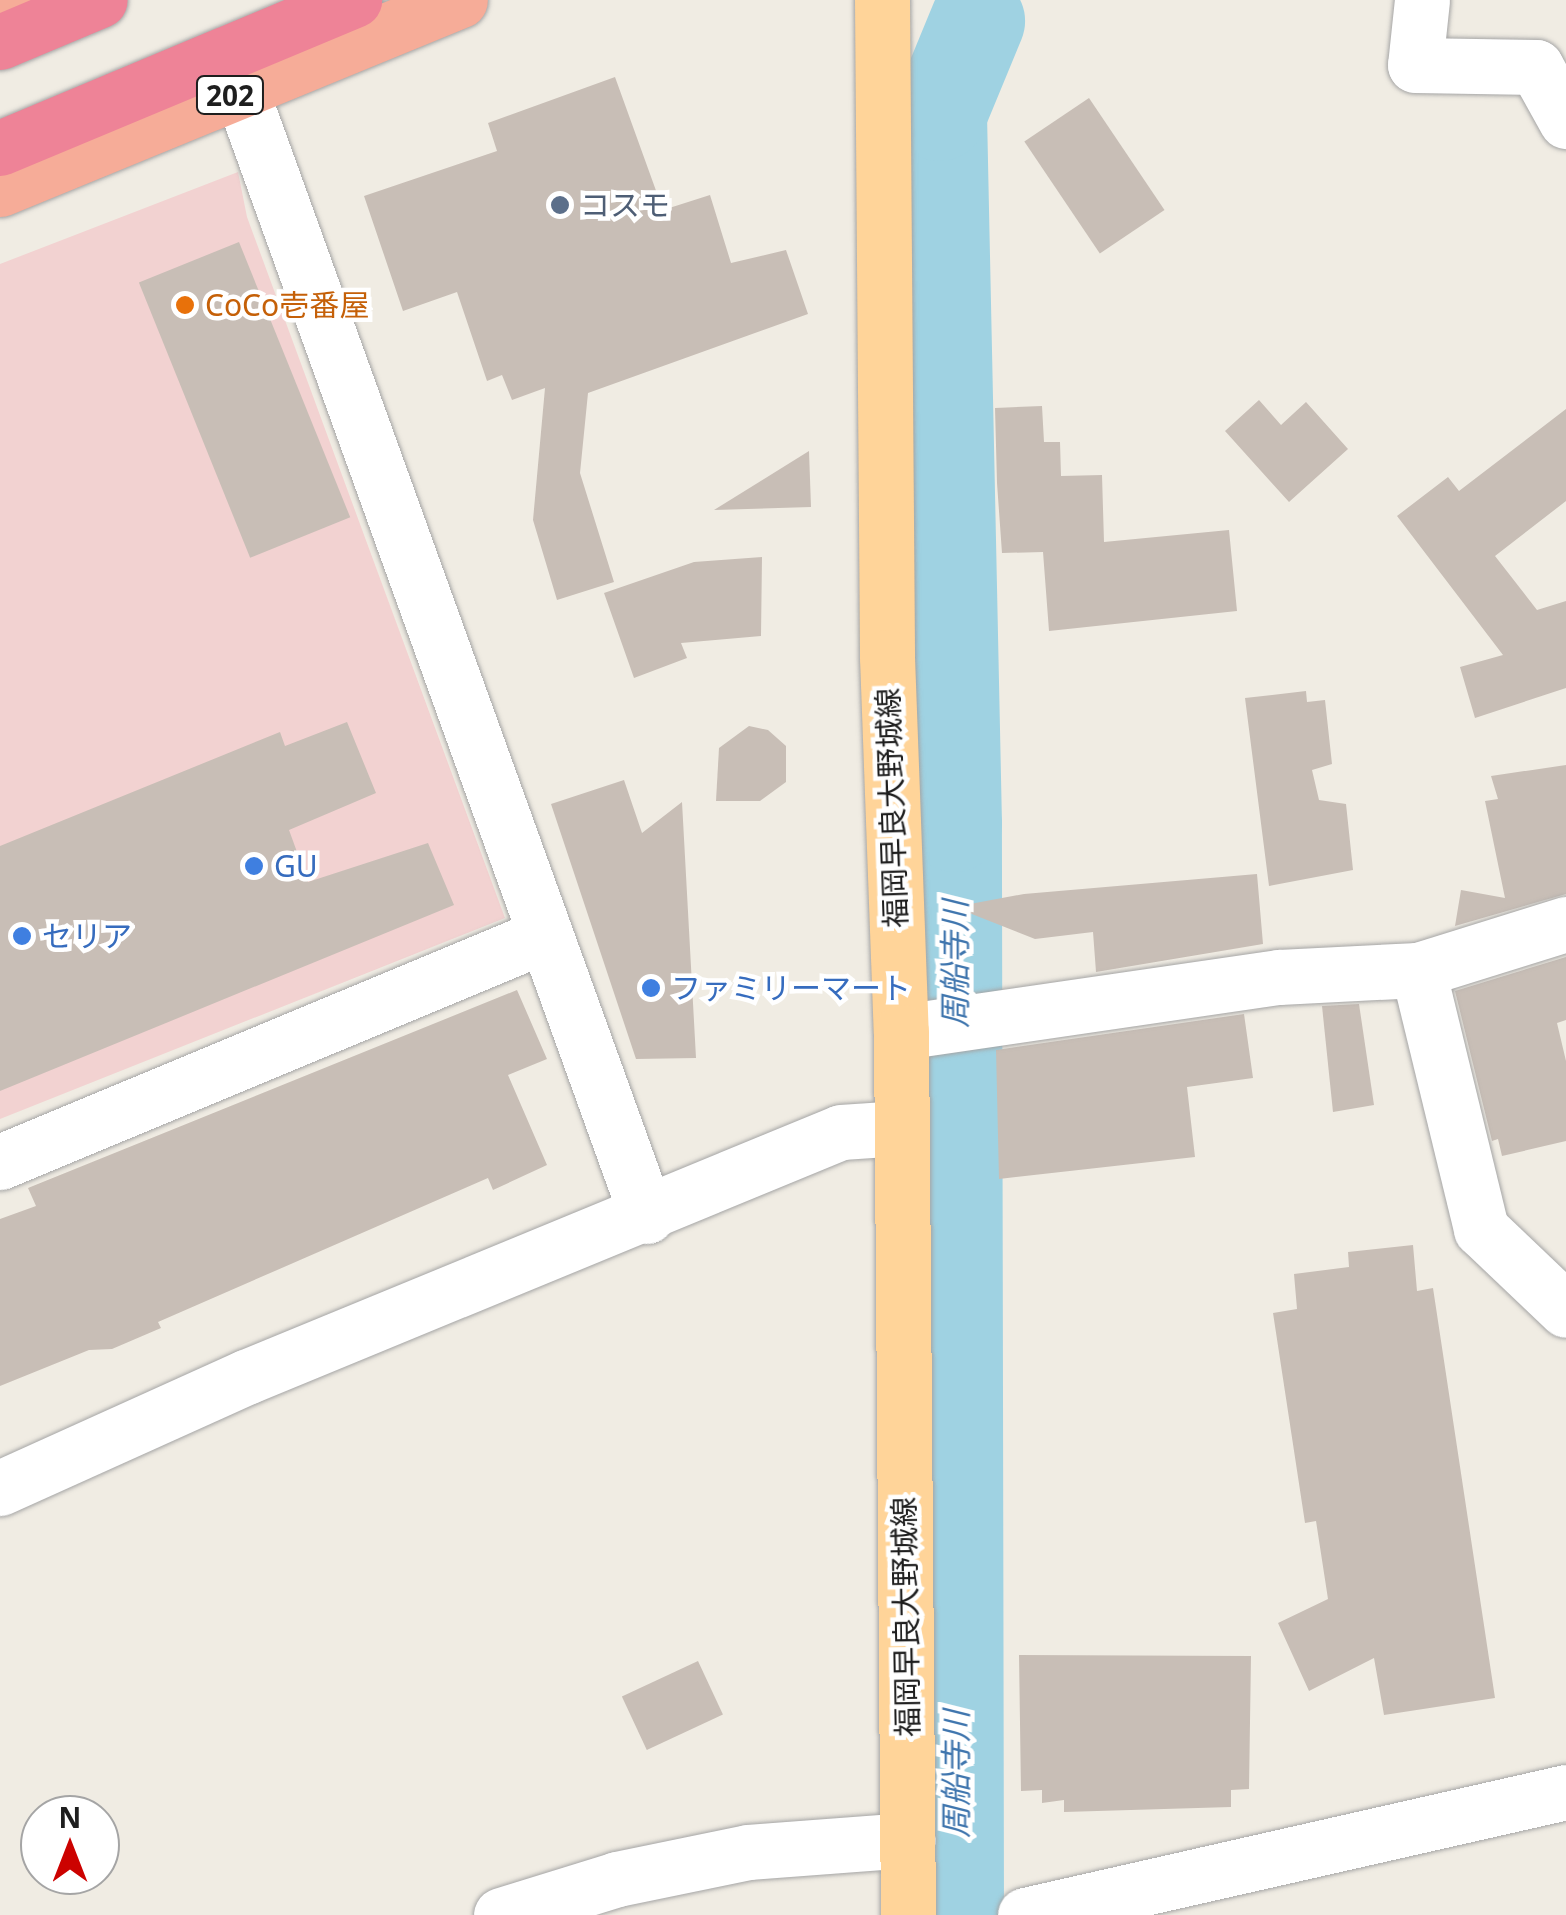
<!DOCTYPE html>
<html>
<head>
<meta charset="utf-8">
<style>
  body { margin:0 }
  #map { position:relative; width:1566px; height:1915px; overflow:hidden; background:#f0ece3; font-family:"Noto Sans","Noto Sans JP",sans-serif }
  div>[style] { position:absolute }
  .commercial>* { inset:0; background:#f2d2d1 }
  .river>* { height:95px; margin:-47.5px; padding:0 47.5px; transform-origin:47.5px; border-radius:47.5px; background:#9fd2e2 }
  .building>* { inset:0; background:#c8beb6; transform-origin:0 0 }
  .roads { filter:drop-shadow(0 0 2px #a5a5a5) drop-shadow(0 0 2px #a5a5a5) }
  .minor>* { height:55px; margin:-27.5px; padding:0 27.5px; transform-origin:27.5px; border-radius:27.5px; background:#fff }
  .primary>* { height:55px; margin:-27.5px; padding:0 27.5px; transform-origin:27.5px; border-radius:27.5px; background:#ffd499 }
  .trunk>* { height:55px; margin:-27.5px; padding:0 27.5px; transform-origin:27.5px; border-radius:27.5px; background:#f6ac98 }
  .motorway>* { height:55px; margin:-27.5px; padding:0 27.5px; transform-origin:27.5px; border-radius:27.5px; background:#ee8397 }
  .dots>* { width:28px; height:28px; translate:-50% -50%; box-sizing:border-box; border:5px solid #fff; border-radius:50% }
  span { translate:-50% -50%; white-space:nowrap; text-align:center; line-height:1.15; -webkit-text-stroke:9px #fff; paint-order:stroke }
  .shield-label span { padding:2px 8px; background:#fff; border:2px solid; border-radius:8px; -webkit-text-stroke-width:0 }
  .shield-label { font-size:28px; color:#1e1e1e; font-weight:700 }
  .service-label { font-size:30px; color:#4e5e75 }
  .left { translate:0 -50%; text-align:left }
  .food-label { font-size:30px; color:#c56008 }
  .street-label { font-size:30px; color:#1e1e1e }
  .shop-label { font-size:30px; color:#366cbe }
  .water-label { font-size:32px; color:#4076ae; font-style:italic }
  .north { position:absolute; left:20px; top:1795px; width:100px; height:100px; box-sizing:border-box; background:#fff; border:2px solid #a5a5a5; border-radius:50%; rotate:0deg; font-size:28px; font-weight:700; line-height:40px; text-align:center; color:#1e1e1e }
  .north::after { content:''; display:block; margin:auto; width:35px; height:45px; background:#cc0200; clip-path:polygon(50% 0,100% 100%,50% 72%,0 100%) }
</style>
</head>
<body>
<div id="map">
  <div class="commercial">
    <i style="clip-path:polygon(238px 172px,247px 217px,505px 918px,0 1119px,0 264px)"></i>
  </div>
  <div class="river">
    <i style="left:956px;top:1915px;width:1091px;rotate:-90.11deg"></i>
    <i style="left:954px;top:824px;width:711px;rotate:-91.21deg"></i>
    <i style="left:939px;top:113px;width:100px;rotate:-67.6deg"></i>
  </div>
  <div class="building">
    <i style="clip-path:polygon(615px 77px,663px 210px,710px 195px,731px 263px,786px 250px,808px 314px,588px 393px,580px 473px,614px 582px,557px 600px,533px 520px,545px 388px,512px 400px,502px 375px,487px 381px,457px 292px,403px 311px,364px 196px,497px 151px,488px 123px)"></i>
    <i style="left:1089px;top:98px;width:135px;height:78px;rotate:56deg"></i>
    <i style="left:239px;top:242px;width:297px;height:108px;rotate:68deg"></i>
    <i style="clip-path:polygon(1259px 400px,1281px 425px,1306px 402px,1348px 449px,1289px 502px,1225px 431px)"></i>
    <i style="clip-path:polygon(1042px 406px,1044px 442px,1060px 442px,1061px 476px,1102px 475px,1104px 542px,1229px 530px,1237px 611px,1049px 631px,1043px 552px,1002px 553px,997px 483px,995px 408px)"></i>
    <i style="clip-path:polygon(1566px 409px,1566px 501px,1495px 556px,1537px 610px,1566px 601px,1566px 688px,1475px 718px,1460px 667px,1503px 655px,1397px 516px,1448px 477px,1459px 491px)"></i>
    <i style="clip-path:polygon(809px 451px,811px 507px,714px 510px)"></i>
    <i style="clip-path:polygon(762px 557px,761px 636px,681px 643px,687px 658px,634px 678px,604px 593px,694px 562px)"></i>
    <i style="clip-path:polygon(1306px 691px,1307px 702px,1325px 700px,1332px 764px,1312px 770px,1319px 800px,1346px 804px,1353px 870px,1269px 886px,1245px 698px)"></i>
    <i style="clip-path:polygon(347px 722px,376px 793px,289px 830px,308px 882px,428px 843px,454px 905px,0 1091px,0 846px,280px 732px,285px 746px)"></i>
    <i style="clip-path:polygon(749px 726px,768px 730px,786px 746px,786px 782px,760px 801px,716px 801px,719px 748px)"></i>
    <i style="clip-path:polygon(1566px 765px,1566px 894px,1455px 926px,1461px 890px,1505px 898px,1485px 801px,1498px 799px,1491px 776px)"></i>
    <i style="clip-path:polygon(624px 780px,642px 833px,682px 802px,696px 1058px,636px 1059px,551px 804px)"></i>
    <i style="clip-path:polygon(1257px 874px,1263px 944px,1096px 972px,1093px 932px,1035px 939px,954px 907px,1024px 894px)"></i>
    <i style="clip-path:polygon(1566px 957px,1566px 1020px,1557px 1023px,1566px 1061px,1566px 1141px,1502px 1156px,1498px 1139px,1492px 1141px,1455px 991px)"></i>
    <i style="clip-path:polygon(517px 990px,547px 1059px,508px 1075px,547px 1165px,493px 1190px,488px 1178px,158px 1322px,161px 1328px,112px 1349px,89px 1350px,0 1386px,0 1219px,36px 1206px,28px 1188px)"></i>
    <i style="clip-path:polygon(1359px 1004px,1374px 1105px,1333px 1112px,1322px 1006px)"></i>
    <i style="clip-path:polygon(1244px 1014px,1253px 1078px,1187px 1087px,1195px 1157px,999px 1179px,996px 1050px)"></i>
    <i style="clip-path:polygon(1413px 1245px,1417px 1291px,1433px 1288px,1495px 1698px,1384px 1715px,1374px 1658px,1309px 1691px,1278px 1623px,1328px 1599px,1316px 1521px,1305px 1523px,1273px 1313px,1297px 1309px,1294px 1274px,1349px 1267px,1348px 1252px)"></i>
    <i style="clip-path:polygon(1019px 1655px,1251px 1656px,1249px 1789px,1231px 1790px,1231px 1807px,1064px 1812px,1064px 1800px,1042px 1803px,1042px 1790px,1021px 1791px)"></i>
    <i style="left:698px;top:1661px;width:59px;height:84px;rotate:65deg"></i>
  </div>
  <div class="roads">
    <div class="minor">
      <i style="left:1422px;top:0;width:65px;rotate:96.1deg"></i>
      <i style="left:1415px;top:65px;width:121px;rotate:0.9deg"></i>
      <i style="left:1536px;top:67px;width:62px;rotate:60.9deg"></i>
      <i style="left:241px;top:91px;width:1196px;rotate:70.16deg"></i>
      <i style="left:1418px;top:970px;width:267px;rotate:76.3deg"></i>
      <i style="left:1481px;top:1229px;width:117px;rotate:43.6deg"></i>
      <i style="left:901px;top:1032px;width:382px;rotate:-8.3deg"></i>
      <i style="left:1279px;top:977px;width:139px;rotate:-2.9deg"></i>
      <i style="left:1418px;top:970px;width:155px;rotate:-17.3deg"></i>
      <i style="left:0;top:1162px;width:588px;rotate:-22.6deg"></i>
      <i style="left:0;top:1488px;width:270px;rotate:-24.3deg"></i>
      <i style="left:246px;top:1377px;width:643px;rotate:-22.38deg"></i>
      <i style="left:841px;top:1132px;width:60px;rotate:-3.8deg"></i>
      <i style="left:501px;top:1915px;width:121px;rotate:-17.2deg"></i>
      <i style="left:617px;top:1879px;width:134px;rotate:-11.6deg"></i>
      <i style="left:748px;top:1852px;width:160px;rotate:-4.3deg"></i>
      <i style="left:1025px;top:1915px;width:555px;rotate:-12.81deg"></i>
    </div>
    <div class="primary">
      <i style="left:882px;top:0;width:657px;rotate:89.56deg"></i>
      <i style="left:887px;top:657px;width:375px;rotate:87.9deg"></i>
      <i style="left:901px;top:1032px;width:883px;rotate:89.55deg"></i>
    </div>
    <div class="trunk">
      <i style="left:0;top:2px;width:4px;rotate:-27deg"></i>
      <i style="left:0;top:189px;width:497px;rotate:-22.3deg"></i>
    </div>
    <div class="motorway">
      <i style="left:0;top:42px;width:108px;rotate:-22.8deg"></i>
      <i style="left:0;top:148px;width:384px;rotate:-22.7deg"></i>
    </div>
  </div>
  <div class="dots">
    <i style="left:560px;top:205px;background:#5c6f8a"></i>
    <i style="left:185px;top:305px;background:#e8710a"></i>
    <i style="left:254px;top:866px;background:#3f7fe0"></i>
    <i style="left:22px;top:936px;background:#3f7fe0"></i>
    <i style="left:651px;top:988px;background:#3f7fe0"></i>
  </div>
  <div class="shield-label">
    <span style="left:230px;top:95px">202</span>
  </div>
  <div class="service-label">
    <span class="left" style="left:580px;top:205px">コスモ</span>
  </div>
  <div class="food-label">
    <span class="left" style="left:205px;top:305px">CoCo壱番屋</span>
  </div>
  <div class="street-label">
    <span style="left:892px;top:808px;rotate:-92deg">福岡早良大野城線</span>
    <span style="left:906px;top:1617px;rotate:-91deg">福岡早良大野城線</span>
  </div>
  <div class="shop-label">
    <span class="left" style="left:274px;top:866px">GU</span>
    <span class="left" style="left:42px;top:936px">セリア</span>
    <span class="left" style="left:671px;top:988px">ファミリーマート</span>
  </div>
  <div class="water-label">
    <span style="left:955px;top:964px;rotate:-90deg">周船寺川</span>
    <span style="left:956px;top:1774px;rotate:-90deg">周船寺川</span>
  </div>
  <div class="north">N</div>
</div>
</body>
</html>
